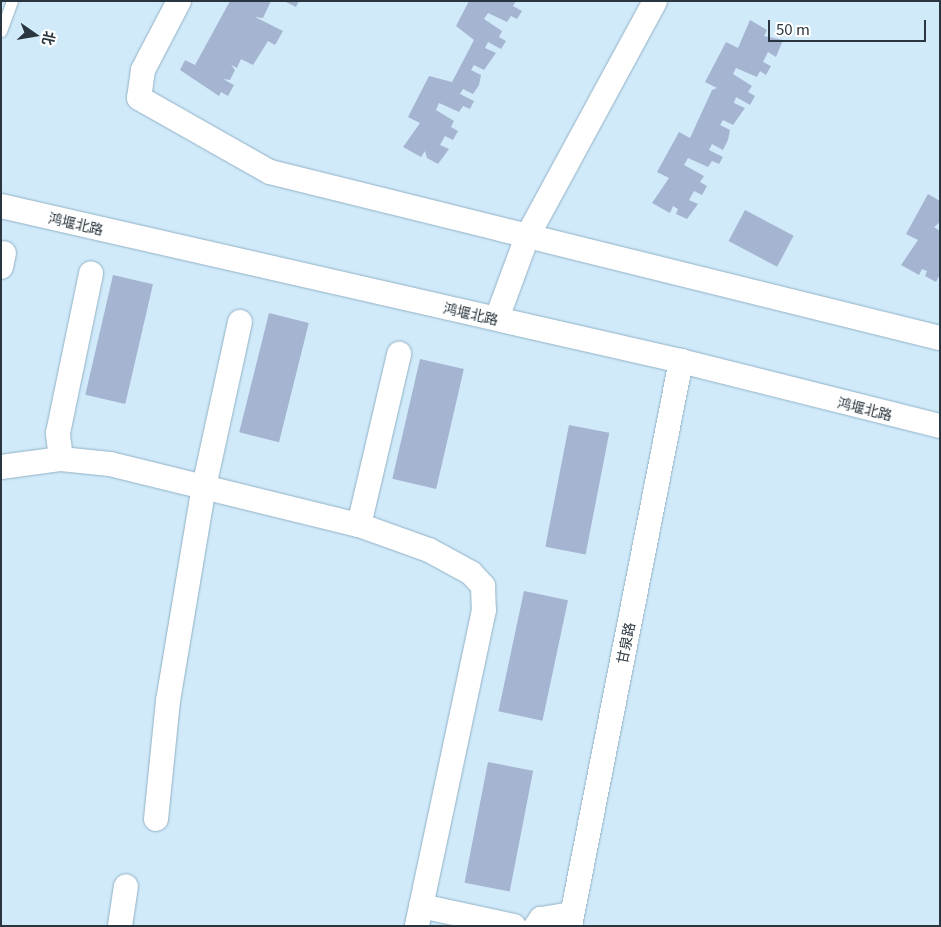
<!DOCTYPE html>
<html>
<head>
<meta charset="utf-8">
<style>
  body { margin:0 }
  #map { position:relative; width:941px; height:927px; overflow:hidden; background:#d0eafa; font-family:Georgia,"Noto Sans SC",serif }
  div>[style] { position:absolute }
  .building>* { inset:0; background:#a5b4d1; transform-origin:0 0 }
  .roads { filter:drop-shadow(0 0 1px #92b1c5) drop-shadow(0 0 1px #92b1c5) }
  .lane>* { height:11px; margin:-5.5px; padding:0 5.5px; transform-origin:5.5px; border-radius:5.5px; background:#fff }
  .street>* { height:24px; margin:-12px; padding:0 12px; transform-origin:12px; border-radius:12px; background:#fff }
  span { translate:-50% -50%; white-space:nowrap; text-align:center; line-height:1.15; -webkit-text-stroke:4px #fff; paint-order:stroke }
  .street-label { font-size:14px; color:#2a363f }
  .frame { position:absolute; inset:0; border:2px solid #2a363f; pointer-events:none }
  .north { position:absolute; left:10px; top:10px; width:50px; height:50px; -webkit-text-stroke:4px #fff; paint-order:stroke; rotate:103deg; font-size:14px; font-weight:700; line-height:20px; text-align:center; color:#2a363f }
  .north::after { content:''; display:block; margin:auto; width:18px; height:22px; background:#2a363f; clip-path:polygon(50% 0,100% 100%,50% 72%,0 100%) }
  .scale { position:absolute; left:768px; top:20px; width:158px; height:22px; box-sizing:border-box; border:2px solid #2a363f; border-top:0; padding-left:6px; font-size:15px; line-height:18px; white-space:nowrap; color:#2a363f; -webkit-text-stroke:4px #fff; paint-order:stroke }
</style>
</head>
<body>
<div id="map">
  <div class="building">
    <i style="clip-path:polygon(230px 1px,271px 1px,263px 18px,255px 17px,283px 31px,275px 45px,268px 41px,253px 65px,241px 59px,237px 68px,231px 65px,235px 70px,230px 80px,223px 79px,234px 85px,228px 96px,221px 92px,219px 96px,180px 70px,185px 60px,195px 65px)"></i>
    <i style="clip-path:polygon(284px 1px,299px 1px,296px 7px)"></i>
    <i style="clip-path:polygon(469px 1px,516px 1px,513px 6px,522px 11px,517px 19px,511px 16px,507px 22px,488px 13px,484px 19px,502px 31px,499px 37px,506px 41px,501px 49px,488px 42px,485px 48px,496px 53px,484px 70px,474px 65px,471px 70px,481px 75px,479px 85px,473px 94px,463px 89px,460px 94px,474px 101px,470px 109px,463px 106px,459px 112px,439px 103px,436px 110px,454px 121px,451px 127px,458px 131px,453px 140px,445px 136px,440px 145px,449px 149px,438px 164px,427px 158px,425px 151px,421px 157px,403px 147px,420px 123px,408px 117px,429px 76px,452px 82px,474px 40px,456px 26px)"></i>
    <i style="clip-path:polygon(750px 20px,767px 30px,764px 36px,783px 40px,776px 57px,768px 52px,763px 62px,771px 66px,766px 75px,760px 71px,757px 77px,736px 68px,733px 74px,752px 86px,748px 92px,755px 96px,750px 105px,736px 97px,734px 103px,745px 108px,733px 125px,723px 120px,720px 125px,730px 130px,728px 140px,723px 150px,712px 144px,709px 150px,723px 157px,719px 164px,712px 161px,708px 167px,688px 158px,684px 165px,704px 176px,700px 182px,707px 186px,702px 195px,694px 191px,689px 200px,698px 204px,687px 219px,676px 214px,678px 209px,673px 206px,670px 213px,652px 203px,669px 178px,657px 172px,679px 132px,690px 138px,712px 90px,717px 88px,705px 82px,726px 42px,738px 48px)"></i>
    <i style="clip-path:polygon(928px 194px,940px 201px,940px 222px,934px 227px,940px 231px,940px 274px,936px 282px,925px 276px,927px 271px,922px 269px,919px 275px,901px 265px,918px 240px,906px 234px)"></i>
    <i style="left:745px;top:210px;width:55px;height:35px;rotate:28deg"></i>
    <i style="left:113px;top:275px;width:41px;height:123px;rotate:13deg"></i>
    <i style="left:269px;top:313px;width:41px;height:123px;rotate:14deg"></i>
    <i style="left:420px;top:359px;width:45px;height:123px;rotate:13deg"></i>
    <i style="left:569px;top:425px;width:41px;height:124px;rotate:11deg"></i>
    <i style="left:524px;top:591px;width:45px;height:123px;rotate:12deg"></i>
    <i style="left:488px;top:762px;width:46px;height:123px;rotate:11deg"></i>
  </div>
  <div class="roads">
    <div class="lane">
      <i style="left:1px;top:31px;width:32px;rotate:-70deg"></i>
    </div>
    <div class="street">
      <i style="left:179px;top:1px;width:78px;rotate:117.6deg"></i>
      <i style="left:143px;top:70px;width:28px;rotate:98deg"></i>
      <i style="left:139px;top:98px;width:150px;rotate:29.5deg"></i>
      <i style="left:270px;top:172px;width:690px;rotate:13.92deg"></i>
      <i style="left:1px;top:206px;width:697px;rotate:12.84deg"></i>
      <i style="left:681px;top:361px;width:267px;rotate:14.1deg"></i>
      <i style="left:1px;top:267px;width:14px;rotate:-78deg"></i>
      <i style="left:497px;top:318px;width:86px;rotate:-69.7deg"></i>
      <i style="left:527px;top:237px;width:268px;rotate:-61.5deg"></i>
      <i style="left:61px;top:459px;width:26px;rotate:-97deg"></i>
      <i style="left:58px;top:433px;width:163px;rotate:-78.3deg"></i>
      <i style="left:1px;top:467px;width:61px;rotate:-7.6deg"></i>
      <i style="left:61px;top:459px;width:49px;rotate:5.8deg"></i>
      <i style="left:110px;top:464px;width:256px;rotate:13.8deg"></i>
      <i style="left:359px;top:525px;width:74px;rotate:19.7deg"></i>
      <i style="left:429px;top:550px;width:48px;rotate:28.7deg"></i>
      <i style="left:471px;top:573px;width:18px;rotate:47deg"></i>
      <i style="left:483px;top:586px;width:24px;rotate:88deg"></i>
      <i style="left:484px;top:610px;width:323px;rotate:102deg"></i>
      <i style="left:359px;top:525px;width:176px;rotate:-76.8deg"></i>
      <i style="left:156px;top:819px;width:119px;rotate:-84.2deg"></i>
      <i style="left:168px;top:701px;width:217px;rotate:-80.5deg"></i>
      <i style="left:204px;top:487px;width:169px;rotate:-77.7deg"></i>
      <i style="left:421px;top:906px;width:95px;rotate:12.1deg"></i>
      <i style="left:120px;top:926px;width:40px;rotate:-81.5deg"></i>
      <i style="left:536px;top:926px;width:9px;rotate:-54deg"></i>
      <i style="left:541px;top:919px;width:31px;rotate:-9deg"></i>
      <i style="left:570px;top:926px;width:576px;rotate:-78.89deg"></i>
    </div>
  </div>
  <div class="street-label">
    <span style="left:76px;top:223px;rotate:13deg">鸿堰北路</span>
    <span style="left:471px;top:313px;rotate:13deg">鸿堰北路</span>
    <span style="left:865px;top:408px;rotate:14deg">鸿堰北路</span>
    <span style="left:625px;top:643px;rotate:-79deg">甘泉路</span>
  </div>
  <div class="frame"></div>
  <div class="north">北</div>
  <div class="scale">50 m</div>
</div>
</body>
</html>
